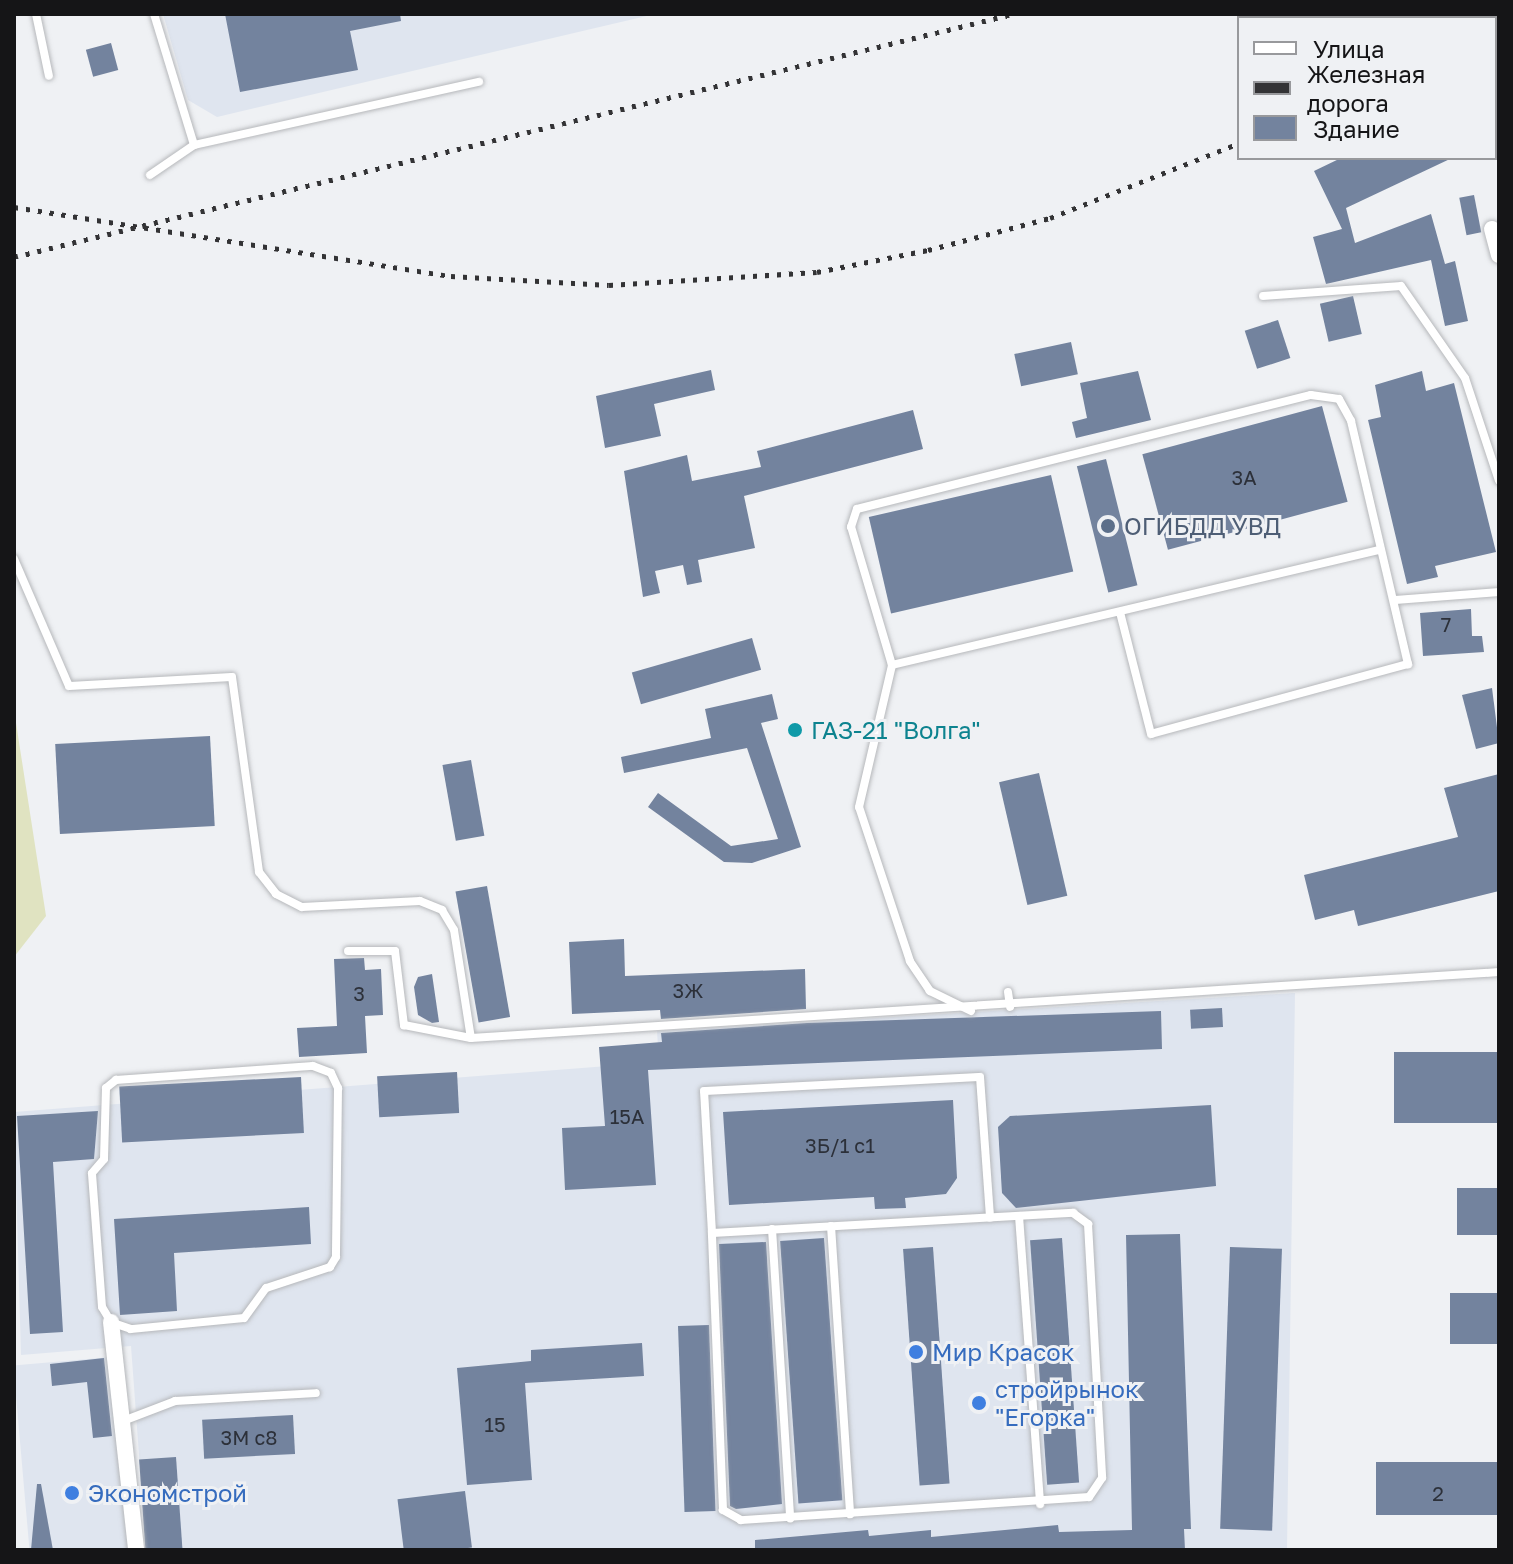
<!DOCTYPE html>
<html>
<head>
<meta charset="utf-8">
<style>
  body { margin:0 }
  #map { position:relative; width:1513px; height:1564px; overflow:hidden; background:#eff1f4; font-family:"Golos Text",sans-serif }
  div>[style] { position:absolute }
  .built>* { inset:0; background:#dfe5ef; transform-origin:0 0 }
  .green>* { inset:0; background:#e0e3c1 }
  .building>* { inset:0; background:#73839e; transform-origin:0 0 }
  .roads { filter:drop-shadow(0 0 2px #b6b8bb) drop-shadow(0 0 2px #b6b8bb) }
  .lane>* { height:8px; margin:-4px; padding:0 4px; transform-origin:4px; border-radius:4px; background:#fff }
  .street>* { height:16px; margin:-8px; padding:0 8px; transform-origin:8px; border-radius:8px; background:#fff }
  .rail>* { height:5px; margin-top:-2.5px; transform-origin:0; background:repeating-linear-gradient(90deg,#333335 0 4px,transparent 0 12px) }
  .dots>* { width:22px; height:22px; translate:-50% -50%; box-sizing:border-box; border:4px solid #eff1f4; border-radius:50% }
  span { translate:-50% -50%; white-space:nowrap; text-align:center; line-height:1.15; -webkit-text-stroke:6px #eff1f4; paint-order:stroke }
  .number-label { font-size:20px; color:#2c3039 }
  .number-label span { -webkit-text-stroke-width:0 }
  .service-label { font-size:24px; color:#4e5e75 }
  .left { translate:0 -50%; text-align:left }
  .culture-label { font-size:24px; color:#0d838f }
  .shop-label { font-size:24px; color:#366cbe }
  .frame { position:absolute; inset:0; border:16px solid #151517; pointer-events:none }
  .legend { position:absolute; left:1237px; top:16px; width:260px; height:144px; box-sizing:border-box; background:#eff1f4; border:2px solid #98999c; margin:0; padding:10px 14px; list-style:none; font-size:24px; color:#151517 }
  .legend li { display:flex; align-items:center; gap:16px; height:40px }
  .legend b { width:40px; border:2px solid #98999c }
</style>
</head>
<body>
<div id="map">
  <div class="built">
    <i style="clip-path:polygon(163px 14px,655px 14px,217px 117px,188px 100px)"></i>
    <i style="clip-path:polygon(1295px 993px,1287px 1550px,146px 1550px,131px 1346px,21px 1355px,14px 1112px,659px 1062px,657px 1031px)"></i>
    <i style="left:111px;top:1357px;width:194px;height:98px;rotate:85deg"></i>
  </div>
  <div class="green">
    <i style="clip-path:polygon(14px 710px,46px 916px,14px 957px)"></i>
  </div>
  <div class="building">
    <i style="clip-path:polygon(225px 14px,400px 14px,401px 21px,350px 31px,358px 70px,240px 92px)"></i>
    <i style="left:111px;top:43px;width:28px;height:26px;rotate:75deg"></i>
    <i style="clip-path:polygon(1341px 158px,1452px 158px,1346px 208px,1355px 243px,1431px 214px,1445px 264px,1455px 261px,1468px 321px,1445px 326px,1431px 260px,1326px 284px,1313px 237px,1342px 229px,1314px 171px)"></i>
    <i style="left:1474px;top:195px;width:38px;height:15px;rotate:79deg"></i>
    <i style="left:1353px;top:296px;width:39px;height:34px;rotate:77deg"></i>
    <i style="left:1278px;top:320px;width:40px;height:35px;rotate:72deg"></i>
    <i style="left:1071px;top:342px;width:33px;height:58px;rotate:78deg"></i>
    <i style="clip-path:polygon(711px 370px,715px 390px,654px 404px,661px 436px,605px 448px,596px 396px)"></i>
    <i style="clip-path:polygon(1138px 371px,1151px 420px,1076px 438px,1072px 422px,1087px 418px,1080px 383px)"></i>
    <i style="clip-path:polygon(1422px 371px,1426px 391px,1454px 383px,1496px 552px,1435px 566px,1438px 577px,1407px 584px,1368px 420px,1381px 417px,1375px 385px)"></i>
    <i style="left:1322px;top:406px;width:99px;height:186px;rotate:75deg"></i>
    <i style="clip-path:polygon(913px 410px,923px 449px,744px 496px,755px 548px,698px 560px,702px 582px,687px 585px,683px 565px,655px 571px,660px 593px,643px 597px,624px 471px,687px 455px,692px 481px,761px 467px,757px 451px)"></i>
    <i style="left:1106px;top:459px;width:130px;height:30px;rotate:76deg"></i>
    <i style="left:1051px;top:475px;width:99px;height:187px;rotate:77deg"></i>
    <i style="clip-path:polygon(1471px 609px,1472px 636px,1482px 636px,1484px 652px,1423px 656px,1420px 613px)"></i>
    <i style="left:752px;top:638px;width:33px;height:125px;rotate:74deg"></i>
    <i style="clip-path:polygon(1492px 688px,1499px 743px,1476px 749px,1462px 695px)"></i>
    <i style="clip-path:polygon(772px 694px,778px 719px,761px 723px,801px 847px,752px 863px,724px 862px,648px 807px,658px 793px,731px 846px,778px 839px,747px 748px,624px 773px,621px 757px,711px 738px,705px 709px)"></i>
    <i style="left:210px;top:736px;width:90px;height:155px;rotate:87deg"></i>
    <i style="left:471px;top:760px;width:77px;height:29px;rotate:80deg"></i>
    <i style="left:1039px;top:773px;width:126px;height:41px;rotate:77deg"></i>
    <i style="clip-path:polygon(1499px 774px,1499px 891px,1358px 926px,1354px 910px,1315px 920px,1304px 875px,1458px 837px,1444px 788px)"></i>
    <i style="left:487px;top:886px;width:133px;height:32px;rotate:80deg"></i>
    <i style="clip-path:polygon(624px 939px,625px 976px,805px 969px,806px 1009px,661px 1019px,660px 1010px,572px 1014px,569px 942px)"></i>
    <i style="clip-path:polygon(364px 958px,365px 970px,381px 969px,383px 1015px,365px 1016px,367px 1053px,299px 1057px,297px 1028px,337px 1026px,334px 959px)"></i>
    <i style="clip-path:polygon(432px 974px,439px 1022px,432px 1023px,418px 1015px,414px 987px,418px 977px)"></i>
    <i style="left:1222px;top:1008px;width:19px;height:32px;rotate:87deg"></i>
    <i style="clip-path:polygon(1161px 1011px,1162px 1049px,648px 1070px,656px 1185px,565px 1190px,562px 1128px,605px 1126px,599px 1047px,662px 1042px,661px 1033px,807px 1023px)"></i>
    <i style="left:1499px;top:1052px;width:71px;height:105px;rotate:90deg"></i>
    <i style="left:457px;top:1072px;width:41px;height:80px;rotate:87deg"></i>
    <i style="left:301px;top:1077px;width:56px;height:182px;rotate:87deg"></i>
    <i style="clip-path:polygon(953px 1100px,957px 1178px,946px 1194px,905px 1198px,906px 1208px,875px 1209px,874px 1197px,729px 1205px,723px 1112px)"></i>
    <i style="clip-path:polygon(1211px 1105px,1216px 1186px,1016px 1208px,1002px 1193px,998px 1127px,1010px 1116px)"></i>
    <i style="clip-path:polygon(98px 1111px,94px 1159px,53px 1162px,63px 1332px,30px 1334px,17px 1116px)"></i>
    <i style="left:1499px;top:1188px;width:47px;height:42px;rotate:90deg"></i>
    <i style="clip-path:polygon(309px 1207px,311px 1244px,174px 1253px,177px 1311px,120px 1315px,114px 1219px)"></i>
    <i style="clip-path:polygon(1180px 1234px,1191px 1529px,1184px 1529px,1185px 1550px,755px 1550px,755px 1540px,868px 1530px,869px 1536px,931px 1530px,931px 1537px,1058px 1525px,1059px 1532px,1132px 1530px,1126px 1235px)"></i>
    <i style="left:824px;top:1238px;width:263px;height:44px;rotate:86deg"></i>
    <i style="left:1062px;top:1238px;width:245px;height:32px;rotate:86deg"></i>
    <i style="clip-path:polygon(766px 1242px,782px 1504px,736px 1509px,730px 1506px,719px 1244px)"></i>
    <i style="left:933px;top:1247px;width:237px;height:30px;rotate:86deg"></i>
    <i style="left:1230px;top:1247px;width:52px;height:282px;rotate:2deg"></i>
    <i style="left:1499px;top:1293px;width:51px;height:49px;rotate:90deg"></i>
    <i style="left:709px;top:1325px;width:186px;height:31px;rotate:88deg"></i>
    <i style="clip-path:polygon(642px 1343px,644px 1376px,525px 1383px,532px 1480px,467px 1485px,457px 1368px,531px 1361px,531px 1350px)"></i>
    <i style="clip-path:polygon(104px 1358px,112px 1436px,93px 1438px,87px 1382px,52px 1386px,50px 1364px)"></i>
    <i style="left:293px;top:1415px;width:39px;height:91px;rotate:87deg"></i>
    <i style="left:176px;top:1457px;width:93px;height:37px;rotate:86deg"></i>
    <i style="left:1499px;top:1462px;width:53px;height:123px;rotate:90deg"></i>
    <i style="clip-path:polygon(37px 1484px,41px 1484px,53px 1550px,31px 1550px)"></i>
    <i style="left:465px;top:1491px;width:57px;height:68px;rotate:83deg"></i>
  </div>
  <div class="roads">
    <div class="lane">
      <i style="left:36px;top:14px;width:63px;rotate:78.2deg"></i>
      <i style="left:154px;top:14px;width:137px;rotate:73deg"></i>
      <i style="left:194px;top:145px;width:292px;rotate:-12.5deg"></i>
      <i style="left:150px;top:175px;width:53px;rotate:-34.3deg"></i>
      <i style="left:1263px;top:296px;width:138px;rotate:-4.1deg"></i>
      <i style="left:1401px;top:286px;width:112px;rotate:55.2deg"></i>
      <i style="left:1465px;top:378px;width:108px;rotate:71.7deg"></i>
      <i style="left:14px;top:559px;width:138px;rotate:66.6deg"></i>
      <i style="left:69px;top:686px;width:163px;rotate:-3.2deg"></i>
      <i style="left:232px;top:677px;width:197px;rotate:82.1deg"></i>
      <i style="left:259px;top:872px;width:28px;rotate:52deg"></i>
      <i style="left:276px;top:894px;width:29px;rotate:27deg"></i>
      <i style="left:302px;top:907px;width:118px;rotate:-2.9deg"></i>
      <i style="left:420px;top:901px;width:24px;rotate:22deg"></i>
      <i style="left:442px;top:910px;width:23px;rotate:59deg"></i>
      <i style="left:454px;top:930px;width:109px;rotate:81.1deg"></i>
      <i style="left:1396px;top:600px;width:103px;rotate:-4.4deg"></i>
      <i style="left:892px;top:665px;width:499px;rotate:-13.3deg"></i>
      <i style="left:348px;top:951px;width:47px"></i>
      <i style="left:395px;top:951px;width:75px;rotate:83.1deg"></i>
      <i style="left:404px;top:1025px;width:68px;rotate:11deg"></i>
      <i style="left:471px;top:1038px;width:1030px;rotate:-3.67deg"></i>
      <i style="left:1008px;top:992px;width:15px;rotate:82deg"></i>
      <i style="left:971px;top:1011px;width:46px;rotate:-154deg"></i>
      <i style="left:930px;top:991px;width:36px;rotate:-124deg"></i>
      <i style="left:910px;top:961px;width:162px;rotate:-108.3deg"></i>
      <i style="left:859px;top:807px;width:146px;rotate:-76.9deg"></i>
      <i style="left:892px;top:665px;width:144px;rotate:-106.5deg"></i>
      <i style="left:851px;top:527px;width:19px;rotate:-72deg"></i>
      <i style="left:857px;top:509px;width:468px;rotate:-14.1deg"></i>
      <i style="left:1311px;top:395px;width:28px;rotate:8deg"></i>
      <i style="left:1339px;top:399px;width:25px;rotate:61deg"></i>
      <i style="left:1351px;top:421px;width:250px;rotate:76.8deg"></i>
      <i style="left:1408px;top:664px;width:266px;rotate:164.8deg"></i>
      <i style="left:1151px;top:734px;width:126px;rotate:-104.3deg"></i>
      <i style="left:313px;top:1066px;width:19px;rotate:21deg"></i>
      <i style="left:331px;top:1073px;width:17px;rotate:65deg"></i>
      <i style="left:338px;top:1088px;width:169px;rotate:90.7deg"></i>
      <i style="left:336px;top:1257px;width:12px;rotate:121deg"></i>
      <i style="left:330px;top:1267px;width:67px;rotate:161.8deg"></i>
      <i style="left:266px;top:1288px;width:37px;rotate:126deg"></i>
      <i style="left:244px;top:1318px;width:114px;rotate:174.4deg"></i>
      <i style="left:131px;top:1329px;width:21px;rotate:-161deg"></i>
      <i style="left:111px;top:1322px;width:17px;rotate:-121deg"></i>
      <i style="left:102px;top:1307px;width:134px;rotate:-94.3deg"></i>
      <i style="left:92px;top:1173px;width:18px;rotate:-49deg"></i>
      <i style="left:104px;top:1159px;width:71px;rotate:-88.4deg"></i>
      <i style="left:106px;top:1088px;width:13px;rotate:-39deg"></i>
      <i style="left:116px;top:1080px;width:197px;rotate:-4.1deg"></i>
      <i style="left:1073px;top:1213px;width:19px;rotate:36deg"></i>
      <i style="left:1088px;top:1224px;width:254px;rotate:86.8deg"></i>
      <i style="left:1102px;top:1478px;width:23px;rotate:124deg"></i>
      <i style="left:1089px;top:1497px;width:349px;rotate:176.2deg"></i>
      <i style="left:741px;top:1520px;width:21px;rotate:-151deg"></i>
      <i style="left:723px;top:1510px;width:277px;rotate:-92.3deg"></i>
      <i style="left:712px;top:1233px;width:362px;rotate:-3.2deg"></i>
      <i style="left:1019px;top:1216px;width:289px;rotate:85.8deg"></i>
      <i style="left:831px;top:1226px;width:289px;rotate:86.2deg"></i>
      <i style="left:772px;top:1229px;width:290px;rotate:86.4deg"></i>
      <i style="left:712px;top:1233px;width:142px;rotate:-93.2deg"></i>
      <i style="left:704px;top:1091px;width:276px;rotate:-2.9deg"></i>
      <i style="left:980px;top:1077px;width:141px;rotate:85.9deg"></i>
      <i style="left:123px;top:1421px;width:56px;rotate:-21deg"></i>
      <i style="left:175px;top:1401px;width:141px;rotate:-3.2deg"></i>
    </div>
    <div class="street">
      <i style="left:1492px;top:229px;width:27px;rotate:75deg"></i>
      <i style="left:111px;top:1322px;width:229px;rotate:83.7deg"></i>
    </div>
  </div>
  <div class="rail">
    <i style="left:1493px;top:18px;width:7px;rotate:-27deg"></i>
    <i style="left:14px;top:207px;width:442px;rotate:9deg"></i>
    <i style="left:451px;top:276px;width:158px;rotate:3.3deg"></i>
    <i style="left:609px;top:285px;width:208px;rotate:-3.6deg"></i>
    <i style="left:817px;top:272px;width:113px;rotate:-11.2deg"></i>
    <i style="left:928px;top:250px;width:126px;rotate:-14.7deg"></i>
    <i style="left:1050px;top:218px;width:203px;rotate:-21.6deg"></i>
    <i style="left:14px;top:257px;width:1028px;rotate:-13.67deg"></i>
  </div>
  <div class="dots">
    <i style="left:1108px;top:526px;background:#5c6f8a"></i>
    <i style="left:795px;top:730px;background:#0f9aa8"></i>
    <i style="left:916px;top:1352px;background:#3f7fe0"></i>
    <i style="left:979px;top:1403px;background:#3f7fe0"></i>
    <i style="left:72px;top:1493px;background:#3f7fe0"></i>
  </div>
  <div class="number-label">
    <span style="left:1244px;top:477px">3А</span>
    <span style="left:1446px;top:624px">7</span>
    <span style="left:688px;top:990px">3Ж</span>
    <span style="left:359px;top:993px">3</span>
    <span style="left:627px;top:1116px">15А</span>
    <span style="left:840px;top:1145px">3Б/1 с1</span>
    <span style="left:495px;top:1424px">15</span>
    <span style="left:249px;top:1437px">3М с8</span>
    <span style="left:1438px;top:1493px">2</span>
  </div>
  <div class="service-label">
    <span class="left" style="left:1124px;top:526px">ОГИБДД УВД</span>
  </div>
  <div class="culture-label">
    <span class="left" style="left:811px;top:730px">ГАЗ-21 "Волга"</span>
  </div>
  <div class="shop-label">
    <span class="left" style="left:932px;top:1352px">Мир Красок</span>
    <span class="left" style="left:995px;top:1403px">стройрынок<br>"Егорка"</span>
    <span class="left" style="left:88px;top:1493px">Экономстрой</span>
  </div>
  <div class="frame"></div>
  <ul class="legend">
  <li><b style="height:10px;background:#fff"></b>Улица</li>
  <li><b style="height:10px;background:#333335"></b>Железная дорога</li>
  <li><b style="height:22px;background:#73839e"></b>Здание</li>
  </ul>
</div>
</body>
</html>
